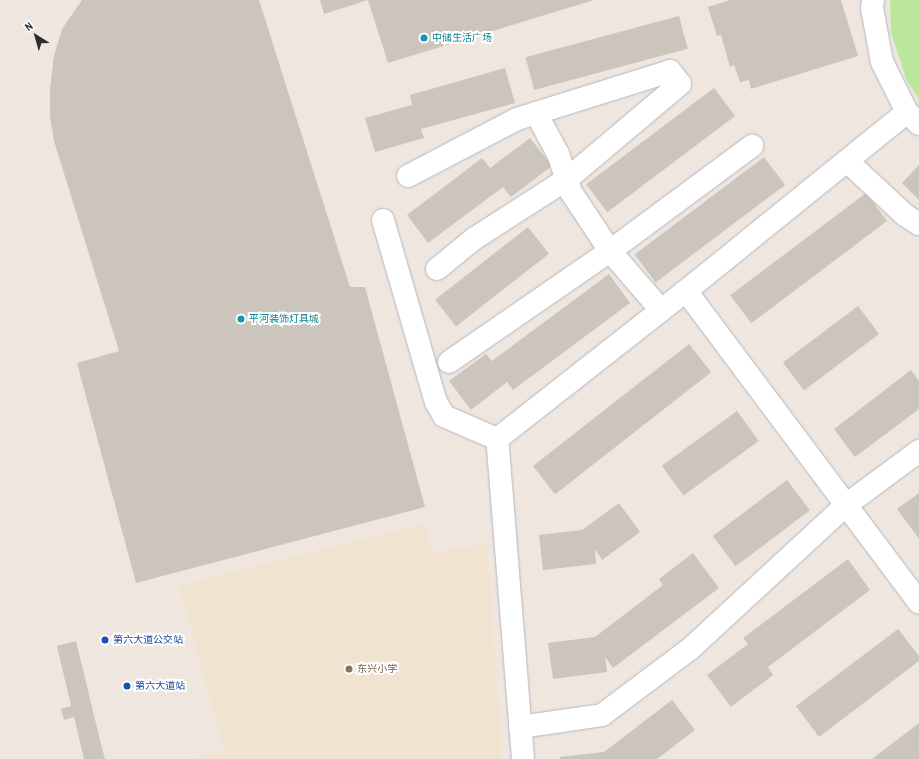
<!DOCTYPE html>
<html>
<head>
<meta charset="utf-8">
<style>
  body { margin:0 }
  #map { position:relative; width:919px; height:759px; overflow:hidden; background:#efe7df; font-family:"Archivo Narrow","Noto Sans SC",sans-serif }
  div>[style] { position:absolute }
  .education>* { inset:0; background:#f0e3cf }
  .green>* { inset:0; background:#bbe79a }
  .building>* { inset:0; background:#cbc5be; transform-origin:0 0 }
  .roads { filter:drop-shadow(0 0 1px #b3b7c1) drop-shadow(0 0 1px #b3b7c1) }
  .minor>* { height:22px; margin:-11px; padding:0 11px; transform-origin:11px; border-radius:11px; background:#fff }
  .dots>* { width:11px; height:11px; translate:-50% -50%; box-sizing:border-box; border:2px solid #fff; border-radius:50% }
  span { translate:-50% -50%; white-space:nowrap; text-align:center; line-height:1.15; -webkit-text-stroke:4px #fff; paint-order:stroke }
  .culture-label { font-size:10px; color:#0d838f }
  .left { translate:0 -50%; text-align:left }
  .transit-label { font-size:10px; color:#164399 }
  .education-label { font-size:10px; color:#785e54 }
  .north { position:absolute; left:16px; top:16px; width:40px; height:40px; -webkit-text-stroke:3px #fff; paint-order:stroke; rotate:323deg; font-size:11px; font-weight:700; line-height:16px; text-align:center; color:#2d2d2d }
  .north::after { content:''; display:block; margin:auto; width:14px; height:18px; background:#2d2d2d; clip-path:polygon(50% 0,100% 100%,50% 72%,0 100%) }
</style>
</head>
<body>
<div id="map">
  <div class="education">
    <i style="clip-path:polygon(425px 523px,433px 553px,487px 543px,502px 759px,192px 759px,224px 751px,179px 586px)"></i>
  </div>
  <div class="green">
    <i style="clip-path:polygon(890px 0,919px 0,919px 99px,907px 81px,891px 33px)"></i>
  </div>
  <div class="building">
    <i style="clip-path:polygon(82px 0,259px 0,350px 287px,365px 287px,425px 507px,136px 583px,77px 363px,119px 351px,54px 141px,50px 116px,50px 88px,54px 56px,62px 29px)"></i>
    <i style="clip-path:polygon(320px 0,368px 0,324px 14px)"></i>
    <i style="clip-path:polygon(368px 0,594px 0,388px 63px)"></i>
    <i style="clip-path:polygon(730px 0,841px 0,858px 56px,751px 89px,749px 80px,740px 82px,734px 65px,730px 67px,721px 35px,717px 36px,708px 7px)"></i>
    <i style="left:679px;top:16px;width:34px;height:159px;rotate:75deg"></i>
    <i style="clip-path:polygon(505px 68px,515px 103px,421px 129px,424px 138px,375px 152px,365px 118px,412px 105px,410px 95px)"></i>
    <i style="left:714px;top:88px;width:35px;height:160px;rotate:53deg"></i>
    <i style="clip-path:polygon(530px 138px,552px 166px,511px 197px,503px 187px,428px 243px,407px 215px,482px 158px,490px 168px)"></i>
    <i style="left:764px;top:157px;width:35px;height:162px;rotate:53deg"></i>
    <i style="clip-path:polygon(919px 165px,919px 200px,902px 183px)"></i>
    <i style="left:866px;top:193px;width:35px;height:170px;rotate:53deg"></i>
    <i style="left:528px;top:227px;width:34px;height:118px;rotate:52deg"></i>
    <i style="clip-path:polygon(609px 274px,630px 303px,513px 390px,507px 382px,471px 410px,449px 381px,486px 354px,492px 361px)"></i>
    <i style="left:858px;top:306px;width:35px;height:94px;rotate:53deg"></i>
    <i style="left:689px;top:344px;width:36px;height:198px;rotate:52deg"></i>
    <i style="clip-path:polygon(911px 370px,919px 381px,919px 409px,855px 457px,834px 429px)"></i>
    <i style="left:737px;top:411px;width:37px;height:93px;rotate:54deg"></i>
    <i style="left:787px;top:480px;width:38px;height:93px;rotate:53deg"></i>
    <i style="clip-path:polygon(919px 493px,919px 539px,897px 509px)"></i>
    <i style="clip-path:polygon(619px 503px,640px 532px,602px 560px,595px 549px,596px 564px,543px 570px,539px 535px,582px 530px)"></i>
    <i style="clip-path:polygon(693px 553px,719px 588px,613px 668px,605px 657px,607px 672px,553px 679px,548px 643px,595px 637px,663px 585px,659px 579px)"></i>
    <i style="clip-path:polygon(848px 559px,870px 590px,768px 667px,773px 675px,731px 707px,707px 675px,748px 644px,743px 638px)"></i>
    <i style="clip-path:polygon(898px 629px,919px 656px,919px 661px,819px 737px,796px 706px)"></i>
    <i style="clip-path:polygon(76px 641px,100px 740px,105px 759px,84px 759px,74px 717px,64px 720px,61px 709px,71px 706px,57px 646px)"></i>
    <i style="clip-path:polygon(672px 700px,695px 730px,657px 759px,560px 759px,560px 757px,604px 752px)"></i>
    <i style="clip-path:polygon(919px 723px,919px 759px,872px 759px)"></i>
  </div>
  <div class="roads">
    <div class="minor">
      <i style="left:873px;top:0;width:8px;rotate:97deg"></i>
      <i style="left:872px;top:8px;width:55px;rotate:79.5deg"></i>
      <i style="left:882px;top:62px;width:56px;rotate:63.4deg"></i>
      <i style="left:907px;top:112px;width:17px;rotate:45deg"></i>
      <i style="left:536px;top:113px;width:47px;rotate:61.8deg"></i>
      <i style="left:558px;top:154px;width:40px;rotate:71.1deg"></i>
      <i style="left:571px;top:192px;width:71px;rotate:56.5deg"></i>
      <i style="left:610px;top:251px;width:78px;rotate:49.2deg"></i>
      <i style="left:847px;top:161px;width:79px;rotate:43deg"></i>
      <i style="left:905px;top:215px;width:17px;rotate:33deg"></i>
      <i style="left:408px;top:176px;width:123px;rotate:-27.6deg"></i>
      <i style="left:517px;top:119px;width:160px;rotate:-17.4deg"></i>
      <i style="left:670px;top:71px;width:16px;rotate:52deg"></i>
      <i style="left:680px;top:84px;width:148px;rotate:139.9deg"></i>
      <i style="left:567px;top:179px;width:109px;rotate:147.3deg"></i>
      <i style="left:475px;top:238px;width:49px;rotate:140.8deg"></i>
      <i style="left:383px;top:220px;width:190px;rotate:73.8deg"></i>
      <i style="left:436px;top:402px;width:16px;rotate:60deg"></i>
      <i style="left:444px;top:416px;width:58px;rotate:23.5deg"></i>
      <i style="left:686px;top:291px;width:389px;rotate:53.2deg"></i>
      <i style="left:449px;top:362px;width:196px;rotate:-34.6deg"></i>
      <i style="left:610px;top:251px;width:177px;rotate:-36.5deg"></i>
      <i style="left:520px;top:727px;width:83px;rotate:-8.3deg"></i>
      <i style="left:602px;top:715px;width:110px;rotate:-36.9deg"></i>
      <i style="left:690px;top:649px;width:212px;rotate:-42.7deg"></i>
      <i style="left:846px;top:505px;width:91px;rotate:-36.5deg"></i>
      <i style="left:523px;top:759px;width:321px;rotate:-94.6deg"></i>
      <i style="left:497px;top:439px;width:240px;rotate:-38.1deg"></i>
      <i style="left:686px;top:291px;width:284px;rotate:-39deg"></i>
    </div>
  </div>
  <div class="dots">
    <i style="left:424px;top:38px;background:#0f9aa8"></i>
    <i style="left:241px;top:319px;background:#0f9aa8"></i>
    <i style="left:105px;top:640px;background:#1a4fb4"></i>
    <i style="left:349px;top:669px;background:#8d6e63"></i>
    <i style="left:127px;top:686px;background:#1a4fb4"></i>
  </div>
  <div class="culture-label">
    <span class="left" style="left:432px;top:38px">中储生活广场</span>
    <span class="left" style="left:249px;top:319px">平河装饰灯具城</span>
  </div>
  <div class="transit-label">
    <span class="left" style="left:113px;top:640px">第六大道公交站</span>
    <span class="left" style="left:135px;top:686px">第六大道站</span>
  </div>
  <div class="education-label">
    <span class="left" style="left:357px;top:669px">东兴小学</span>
  </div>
  <div class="north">N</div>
</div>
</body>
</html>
